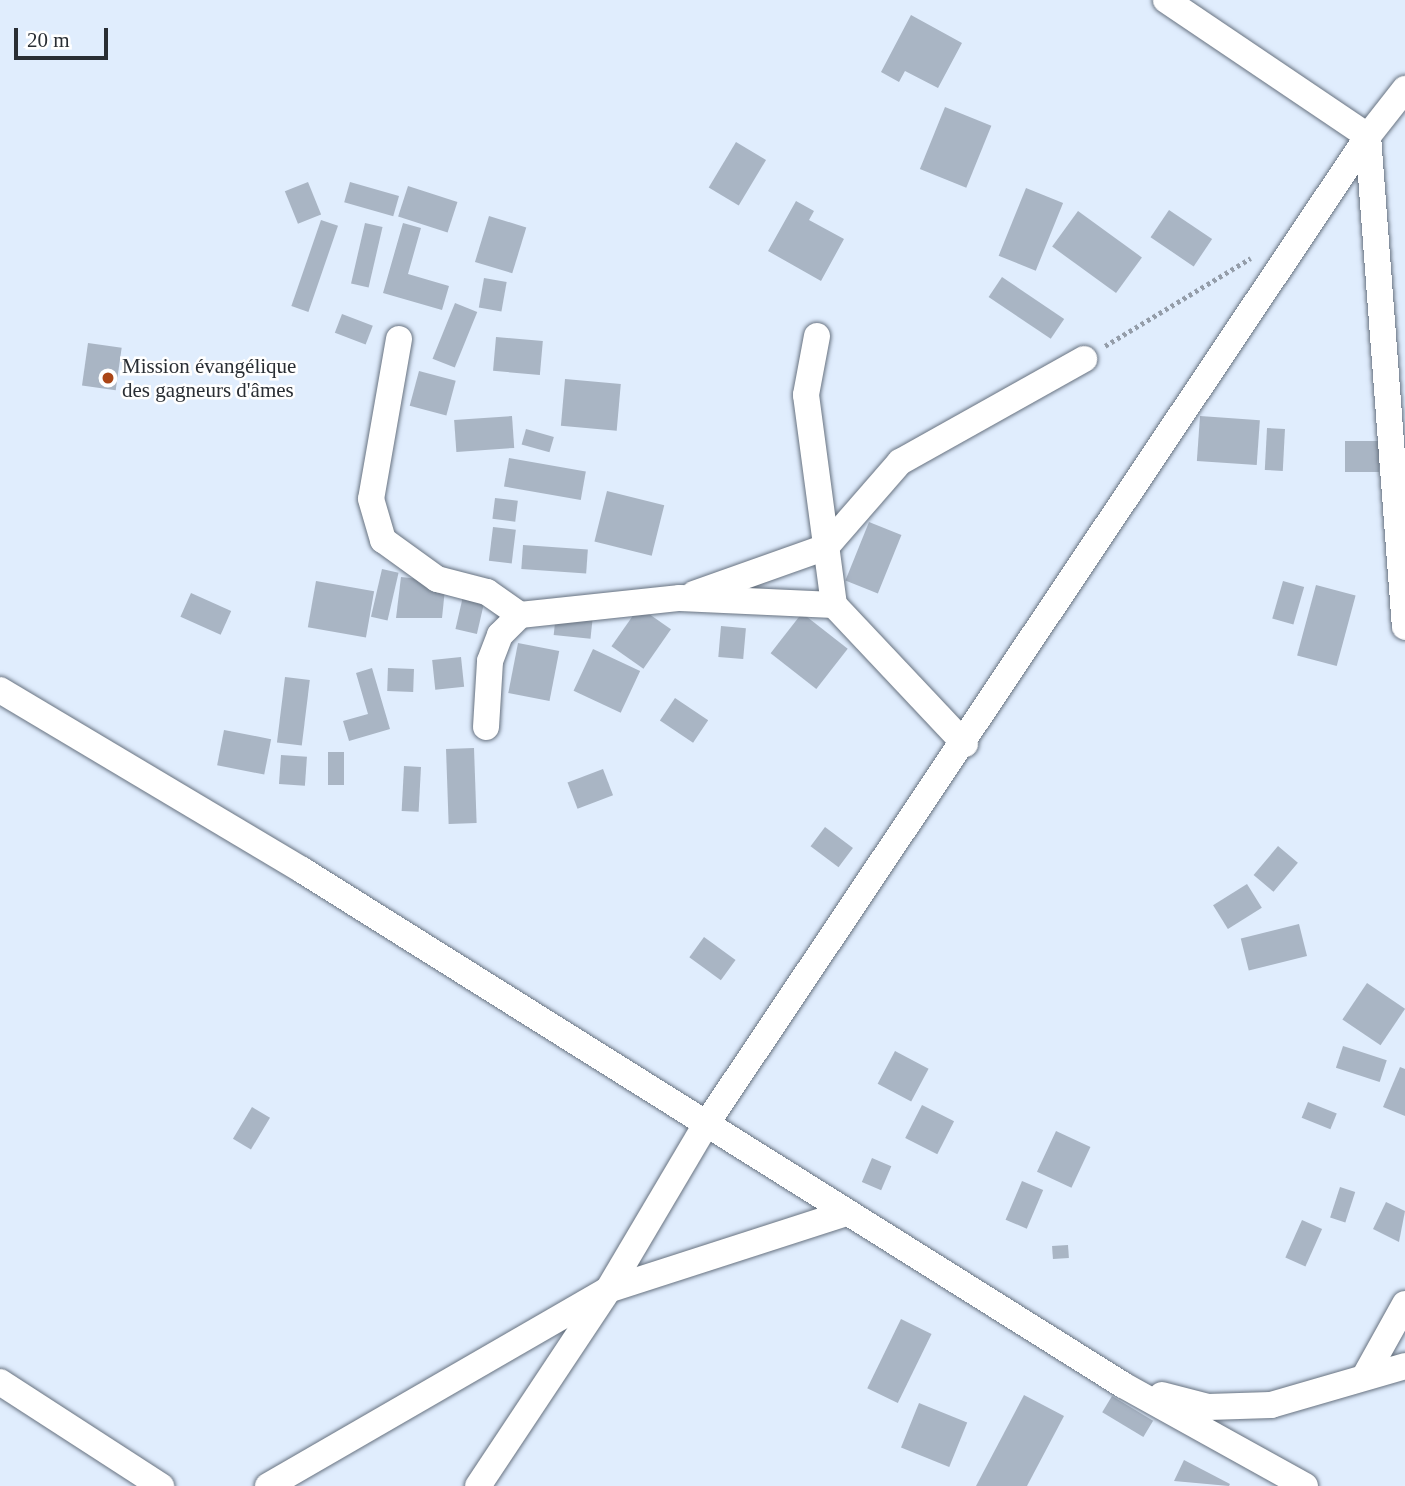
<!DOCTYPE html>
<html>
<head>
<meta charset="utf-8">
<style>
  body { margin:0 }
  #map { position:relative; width:1405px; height:1486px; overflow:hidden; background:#e0edfd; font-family:Georgia,serif }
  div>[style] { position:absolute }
  .building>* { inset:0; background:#a9b5c4; transform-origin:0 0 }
  .path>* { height:4.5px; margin-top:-2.25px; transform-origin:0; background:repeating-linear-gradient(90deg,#949da9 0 3.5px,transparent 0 7px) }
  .roads { filter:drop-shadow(0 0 2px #677280) drop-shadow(0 0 2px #677280) }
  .minor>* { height:26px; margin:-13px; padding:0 13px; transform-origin:13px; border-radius:13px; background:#fff }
  .dots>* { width:19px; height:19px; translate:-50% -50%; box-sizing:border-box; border:4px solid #fff; border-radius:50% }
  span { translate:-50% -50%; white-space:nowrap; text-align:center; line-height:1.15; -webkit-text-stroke:5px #fff; paint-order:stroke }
  .poi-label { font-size:21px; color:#292e34 }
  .left { translate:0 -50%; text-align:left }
  .scale { position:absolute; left:14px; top:28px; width:94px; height:32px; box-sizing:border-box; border:4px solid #292e34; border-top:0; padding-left:9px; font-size:21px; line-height:24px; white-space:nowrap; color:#292e34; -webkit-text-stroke:5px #fff; paint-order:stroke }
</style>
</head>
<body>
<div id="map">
  <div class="building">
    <i style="clip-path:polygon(911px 15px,962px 43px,938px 88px,905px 71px,899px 82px,881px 72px)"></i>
    <i style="left:945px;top:107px;width:50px;height:67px;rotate:22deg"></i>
    <i style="left:736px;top:142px;width:35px;height:53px;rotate:31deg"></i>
    <i style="left:308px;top:182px;width:35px;height:25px;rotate:68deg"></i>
    <i style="left:350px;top:182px;width:51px;height:21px;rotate:16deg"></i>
    <i style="left:408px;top:186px;width:52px;height:32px;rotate:18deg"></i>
    <i style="left:1026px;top:188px;width:40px;height:73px;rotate:22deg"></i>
    <i style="clip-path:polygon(796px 201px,814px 211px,809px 220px,844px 239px,821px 281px,768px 251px)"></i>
    <i style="left:1169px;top:210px;width:52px;height:33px;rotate:34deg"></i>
    <i style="left:1078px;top:211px;width:79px;height:44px;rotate:36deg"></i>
    <i style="left:489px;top:216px;width:39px;height:48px;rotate:17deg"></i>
    <i style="left:321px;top:220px;width:18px;height:91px;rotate:19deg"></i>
    <i style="left:365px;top:223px;width:18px;height:62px;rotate:13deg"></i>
    <i style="clip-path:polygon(403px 223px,421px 228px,408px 274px,449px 286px,442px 310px,383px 293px)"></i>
    <i style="left:1002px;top:277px;width:75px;height:24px;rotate:34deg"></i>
    <i style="left:484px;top:278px;width:23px;height:30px;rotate:10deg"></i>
    <i style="left:455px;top:303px;width:24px;height:60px;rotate:22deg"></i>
    <i style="left:342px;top:314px;width:33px;height:20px;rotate:21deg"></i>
    <i style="left:496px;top:337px;width:47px;height:34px;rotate:5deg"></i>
    <i style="left:88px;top:343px;width:34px;height:43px;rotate:8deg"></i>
    <i style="left:419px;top:371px;width:38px;height:36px;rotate:15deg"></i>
    <i style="left:565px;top:379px;width:56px;height:47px;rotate:5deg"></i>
    <i style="left:512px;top:416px;width:32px;height:58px;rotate:86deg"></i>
    <i style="left:1200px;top:416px;width:60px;height:45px;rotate:4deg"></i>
    <i style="left:1267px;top:428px;width:18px;height:42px;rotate:3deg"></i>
    <i style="left:526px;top:429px;width:29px;height:16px;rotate:16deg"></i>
    <i style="left:1345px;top:441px;width:34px;height:31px"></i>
    <i style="left:509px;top:458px;width:78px;height:29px;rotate:10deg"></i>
    <i style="left:607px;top:491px;width:59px;height:52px;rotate:14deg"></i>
    <i style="left:495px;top:498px;width:23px;height:21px;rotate:7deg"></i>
    <i style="left:869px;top:522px;width:35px;height:63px;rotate:22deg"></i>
    <i style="left:493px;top:527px;width:23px;height:34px;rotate:7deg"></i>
    <i style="left:523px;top:545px;width:65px;height:24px;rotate:4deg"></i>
    <i style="left:382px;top:569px;width:17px;height:49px;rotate:13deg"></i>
    <i style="clip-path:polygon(401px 577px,428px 580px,445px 589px,442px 618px,396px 618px)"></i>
    <i style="left:316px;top:581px;width:59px;height:47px;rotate:10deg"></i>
    <i style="left:1283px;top:581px;width:22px;height:39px;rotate:16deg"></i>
    <i style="left:1316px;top:585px;width:41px;height:73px;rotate:15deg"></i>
    <i style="left:464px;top:592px;width:22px;height:38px;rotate:13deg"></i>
    <i style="left:191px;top:593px;width:44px;height:26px;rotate:24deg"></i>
    <i style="left:639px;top:607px;width:39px;height:48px;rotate:35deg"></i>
    <i style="left:556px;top:613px;width:37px;height:22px;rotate:6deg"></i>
    <i style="left:802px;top:613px;width:58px;height:51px;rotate:38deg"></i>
    <i style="left:721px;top:626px;width:25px;height:31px;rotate:5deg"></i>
    <i style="left:518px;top:643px;width:42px;height:51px;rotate:11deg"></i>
    <i style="left:593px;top:649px;width:52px;height:46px;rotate:25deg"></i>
    <i style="left:461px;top:657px;width:30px;height:29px;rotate:84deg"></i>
    <i style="clip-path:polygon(372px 668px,390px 729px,349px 741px,343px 721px,368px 714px,356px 673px)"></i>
    <i style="left:388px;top:668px;width:26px;height:23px;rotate:2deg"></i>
    <i style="left:285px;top:677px;width:25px;height:66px;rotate:7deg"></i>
    <i style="left:675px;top:698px;width:40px;height:27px;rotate:34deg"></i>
    <i style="left:224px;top:730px;width:48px;height:36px;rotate:11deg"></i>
    <i style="left:474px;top:748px;width:75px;height:28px;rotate:88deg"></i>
    <i style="left:328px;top:752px;width:16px;height:33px"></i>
    <i style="left:281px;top:755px;width:26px;height:29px;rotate:4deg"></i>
    <i style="left:404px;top:766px;width:17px;height:45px;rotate:3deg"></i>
    <i style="left:603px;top:769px;width:28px;height:38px;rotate:69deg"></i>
    <i style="left:825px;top:827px;width:35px;height:24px;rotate:37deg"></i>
    <i style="left:1278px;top:846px;width:26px;height:38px;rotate:40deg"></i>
    <i style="left:1247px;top:884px;width:28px;height:40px;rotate:58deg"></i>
    <i style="left:1299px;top:924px;width:33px;height:60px;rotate:76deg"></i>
    <i style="left:704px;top:937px;width:39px;height:25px;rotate:36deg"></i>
    <i style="left:1367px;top:983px;width:46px;height:44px;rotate:34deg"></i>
    <i style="left:1343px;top:1046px;width:46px;height:23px;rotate:18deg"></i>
    <i style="left:895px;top:1051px;width:38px;height:37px;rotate:28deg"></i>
    <i style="clip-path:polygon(1400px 1067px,1405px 1069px,1405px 1116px,1383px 1107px)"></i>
    <i style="left:1308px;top:1102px;width:31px;height:17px;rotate:22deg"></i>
    <i style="left:922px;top:1105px;width:36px;height:37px;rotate:27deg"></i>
    <i style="left:252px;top:1107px;width:21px;height:37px;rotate:31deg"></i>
    <i style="left:1056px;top:1131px;width:38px;height:45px;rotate:25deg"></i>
    <i style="left:872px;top:1158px;width:21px;height:26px;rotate:23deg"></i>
    <i style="left:1022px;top:1181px;width:23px;height:42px;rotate:23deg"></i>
    <i style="left:1340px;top:1187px;width:16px;height:32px;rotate:18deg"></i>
    <i style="clip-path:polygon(1386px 1202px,1405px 1211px,1399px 1242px,1373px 1229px)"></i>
    <i style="left:1302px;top:1220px;width:22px;height:41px;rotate:24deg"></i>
    <i style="left:1068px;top:1245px;width:13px;height:16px;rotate:86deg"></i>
    <i style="left:901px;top:1319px;width:34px;height:77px;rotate:26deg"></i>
    <i style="clip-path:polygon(1024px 1395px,1064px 1416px,1027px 1486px,976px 1486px)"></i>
    <i style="left:1112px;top:1396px;width:48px;height:19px;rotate:31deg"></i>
    <i style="left:919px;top:1403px;width:52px;height:48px;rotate:22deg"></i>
    <i style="clip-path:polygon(1184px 1460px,1230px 1484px,1229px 1486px,1174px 1481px)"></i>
  </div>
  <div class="path">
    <i style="left:1105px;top:346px;width:170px;rotate:-31.1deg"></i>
  </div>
  <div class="roads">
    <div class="minor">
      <i style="left:1166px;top:0;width:244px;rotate:34deg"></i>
      <i style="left:1368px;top:136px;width:492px;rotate:85.7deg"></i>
      <i style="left:817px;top:336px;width:60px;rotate:100.6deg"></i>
      <i style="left:806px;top:395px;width:212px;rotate:82.4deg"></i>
      <i style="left:399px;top:339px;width:162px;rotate:99.9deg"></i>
      <i style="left:371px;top:499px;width:43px;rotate:73.7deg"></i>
      <i style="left:383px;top:540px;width:67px;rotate:35.8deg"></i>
      <i style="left:437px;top:579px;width:52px;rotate:14.6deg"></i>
      <i style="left:487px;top:592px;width:40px;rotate:34.9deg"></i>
      <i style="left:694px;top:594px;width:140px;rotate:-19.6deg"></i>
      <i style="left:826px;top:547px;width:113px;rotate:-49deg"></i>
      <i style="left:900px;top:462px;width:211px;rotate:-29.2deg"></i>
      <i style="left:0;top:690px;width:352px;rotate:30.8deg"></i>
      <i style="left:302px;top:870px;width:969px;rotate:32.1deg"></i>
      <i style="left:1123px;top:1385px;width:208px;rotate:29deg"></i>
      <i style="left:486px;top:727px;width:66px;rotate:-86.5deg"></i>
      <i style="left:490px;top:661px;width:28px;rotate:-69deg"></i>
      <i style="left:500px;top:635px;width:28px;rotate:-45deg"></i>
      <i style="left:520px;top:615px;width:161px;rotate:-6.1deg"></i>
      <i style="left:680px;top:598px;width:154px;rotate:2.6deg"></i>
      <i style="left:834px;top:605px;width:191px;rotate:46.7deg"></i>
      <i style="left:1366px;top:1374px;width:80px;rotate:-60.9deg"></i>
      <i style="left:0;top:1382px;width:192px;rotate:32.9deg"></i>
      <i style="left:1162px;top:1395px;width:48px;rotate:14.6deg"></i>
      <i style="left:1208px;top:1407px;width:63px;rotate:-1.8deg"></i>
      <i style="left:1271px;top:1405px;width:140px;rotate:-16.2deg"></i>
      <i style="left:268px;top:1486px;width:392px;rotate:-30deg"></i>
      <i style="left:608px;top:1290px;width:250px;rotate:-17.9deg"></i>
      <i style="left:478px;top:1486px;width:235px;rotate:-56.4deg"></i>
      <i style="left:608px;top:1290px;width:191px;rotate:-59.4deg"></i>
      <i style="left:705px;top:1126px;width:1191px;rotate:-56.19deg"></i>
      <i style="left:1368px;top:136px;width:60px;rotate:-51.8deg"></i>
    </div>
  </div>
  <div class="dots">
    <i style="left:108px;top:378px;background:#aa4516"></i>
  </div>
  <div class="poi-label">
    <span class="left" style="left:122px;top:378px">Mission évangélique<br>des gagneurs d'âmes</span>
  </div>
  <div class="scale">20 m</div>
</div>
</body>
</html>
